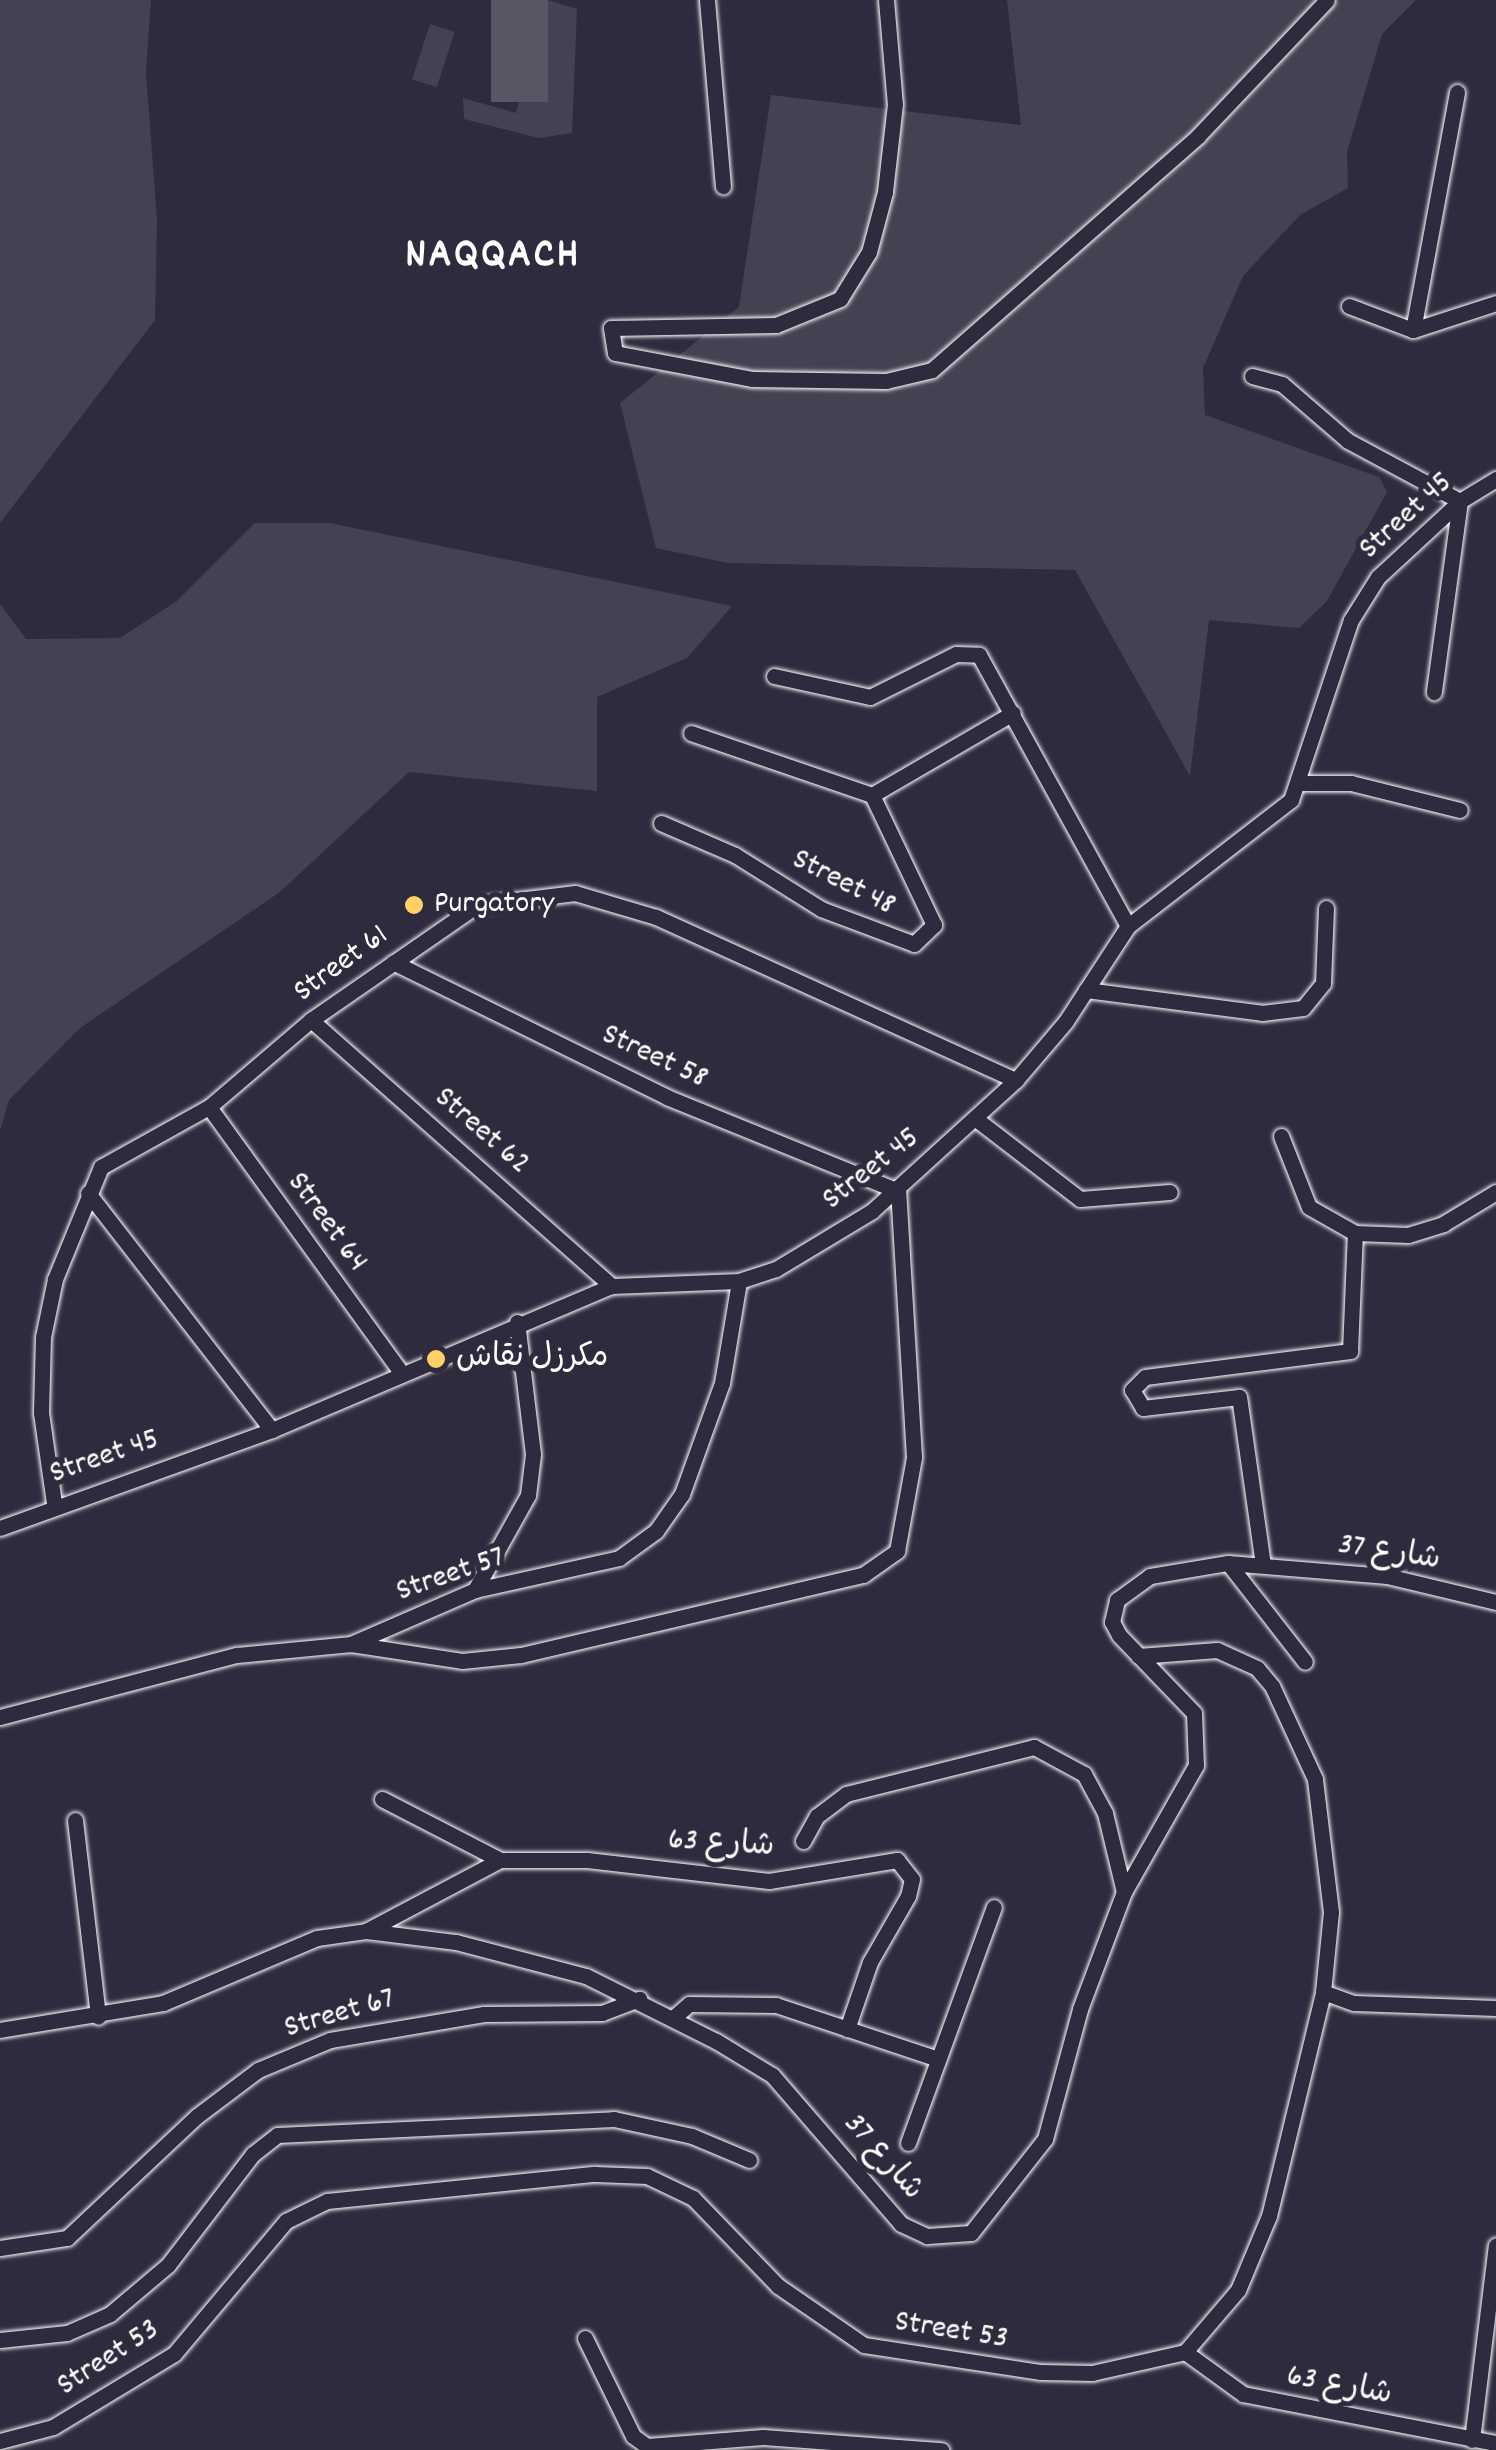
<!DOCTYPE html>
<html>
<head>
<meta charset="utf-8">
<style>
  body { margin:0 }
  #map { position:relative; width:1496px; height:2450px; overflow:hidden; background:#2f2a3d; font-family:Dekko,"Playpen Sans Arabic",sans-serif }
  div>[style] { position:absolute }
  .green>* { inset:0; background:#464152; transform-origin:0 0 }
  .building>* { inset:0; background:#595564; transform-origin:0 0 }
  .roads { filter:drop-shadow(0 0 2px #fff) drop-shadow(0 0 2px #fff) }
  .minor>* { height:15px; margin:-7.5px; padding:0 7.5px; transform-origin:7.5px; border-radius:7.5px; background:#2f2a3d }
  .dots>* { width:28px; height:28px; translate:-50% -50%; box-sizing:border-box; border:5px solid #2f2a3d; border-radius:50% }
  span { translate:-50% -50%; white-space:nowrap; text-align:center; line-height:1.15; -webkit-text-stroke:10px #2f2a3d; paint-order:stroke }
  .street-label { font-size:32px; color:#fff }
  .poi-label { font-size:32px; color:#fff }
  .left { translate:0 -50%; text-align:left }
  .district-label { font-size:42px; color:#fff; font-weight:700; letter-spacing:2.5px }
</style>
</head>
<body>
<div id="map">
  <div class="green">
    <i style="clip-path:polygon(0 0,151px 0,146px 73px,157px 220px,155px 320px,0 523px)"></i>
    <i style="clip-path:polygon(548px 0,577px 9px,572px 133px,539px 138px,464px 119px,463px 98px,516px 113px)"></i>
    <i style="clip-path:polygon(1007px 0,1416px 0,1382px 34px,1347px 152px,1348px 188px,1300px 215px,1243px 276px,1203px 368px,1205px 415px,1379px 477px,1387px 492px,1327px 601px,1299px 628px,1209px 620px,1190px 776px,1075px 570px,728px 563px,656px 548px,620px 403px,739px 307px,771px 95px,1021px 125px)"></i>
    <i style="left:430px;top:24px;width:26px;height:58px;rotate:18deg"></i>
    <i style="clip-path:polygon(255px 523px,330px 523px,732px 606px,687px 658px,597px 697px,597px 791px,409px 772px,280px 892px,80px 1028px,9px 1100px,0 1131px,0 604px,26px 639px,120px 638px,177px 601px)"></i>
  </div>
  <div class="building">
    <i style="left:491px;top:0;width:57px;height:102px"></i>
  </div>
  <div class="roads">
    <div class="minor">
      <i style="left:707px;top:0;width:187px;rotate:85.1deg"></i>
      <i style="left:886px;top:0;width:104px;rotate:85.1deg"></i>
      <i style="left:895px;top:104px;width:89px;rotate:96.5deg"></i>
      <i style="left:885px;top:192px;width:62px;rotate:104.9deg"></i>
      <i style="left:869px;top:252px;width:55px;rotate:121.7deg"></i>
      <i style="left:840px;top:299px;width:69px;rotate:157.9deg"></i>
      <i style="left:776px;top:325px;width:165px;rotate:179deg"></i>
      <i style="left:611px;top:328px;width:25px;rotate:81deg"></i>
      <i style="left:615px;top:353px;width:139px;rotate:10.7deg"></i>
      <i style="left:752px;top:379px;width:134px;rotate:0.9deg"></i>
      <i style="left:886px;top:381px;width:47px;rotate:-13.4deg"></i>
      <i style="left:932px;top:370px;width:354px;rotate:-41.3deg"></i>
      <i style="left:1198px;top:136px;width:187px;rotate:-46.5deg"></i>
      <i style="left:1349px;top:306px;width:68px;rotate:20.6deg"></i>
      <i style="left:1413px;top:330px;width:87px;rotate:-18deg"></i>
      <i style="left:1413px;top:330px;width:242px;rotate:-79.5deg"></i>
      <i style="left:1252px;top:376px;width:31px;rotate:15deg"></i>
      <i style="left:1282px;top:384px;width:87px;rotate:40.8deg"></i>
      <i style="left:1348px;top:441px;width:127px;rotate:28.2deg"></i>
      <i style="left:1460px;top:501px;width:193px;rotate:97.8deg"></i>
      <i style="left:774px;top:676px;width:98px;rotate:12.3deg"></i>
      <i style="left:870px;top:697px;width:96px;rotate:-26.6deg"></i>
      <i style="left:956px;top:654px;width:23px;rotate:2deg"></i>
      <i style="left:979px;top:655px;width:309px;rotate:61.2deg"></i>
      <i style="left:691px;top:733px;width:191px;rotate:18.9deg"></i>
      <i style="left:1300px;top:783px;width:51px"></i>
      <i style="left:1351px;top:783px;width:112px;rotate:13.9deg"></i>
      <i style="left:661px;top:823px;width:81px;rotate:23.4deg"></i>
      <i style="left:735px;top:855px;width:102px;rotate:32.1deg"></i>
      <i style="left:821px;top:909px;width:99px;rotate:20.6deg"></i>
      <i style="left:914px;top:944px;width:28px;rotate:-44deg"></i>
      <i style="left:934px;top:925px;width:144px;rotate:-115.5deg"></i>
      <i style="left:872px;top:795px;width:163px;rotate:-30.2deg"></i>
      <i style="left:1086px;top:990px;width:177px;rotate:7.4deg"></i>
      <i style="left:1262px;top:1013px;width:41px;rotate:-7deg"></i>
      <i style="left:1303px;top:1008px;width:32px;rotate:-51deg"></i>
      <i style="left:1323px;top:983px;width:75px;rotate:-87.7deg"></i>
      <i style="left:311px;top:1020px;width:402px;rotate:41.5deg"></i>
      <i style="left:209px;top:1107px;width:326px;rotate:54.1deg"></i>
      <i style="left:976px;top:1119px;width:131px;rotate:37.6deg"></i>
      <i style="left:1080px;top:1199px;width:90px;rotate:-4.4deg"></i>
      <i style="left:1281px;top:1136px;width:76px;rotate:68.5deg"></i>
      <i style="left:1309px;top:1207px;width:53px;rotate:29.5deg"></i>
      <i style="left:1355px;top:1233px;width:53px;rotate:2.2deg"></i>
      <i style="left:1408px;top:1235px;width:37px;rotate:-17deg"></i>
      <i style="left:1443px;top:1224px;width:62px;rotate:-31.1deg"></i>
      <i style="left:88px;top:1193px;width:300px;rotate:52.2deg"></i>
      <i style="left:54px;top:1503px;width:91px;rotate:-98.2deg"></i>
      <i style="left:41px;top:1413px;width:76px;rotate:-88.5deg"></i>
      <i style="left:43px;top:1337px;width:59px;rotate:-78.3deg"></i>
      <i style="left:55px;top:1279px;width:121px;rotate:-67.7deg"></i>
      <i style="left:101px;top:1167px;width:124px;rotate:-29.1deg"></i>
      <i style="left:209px;top:1107px;width:134px;rotate:-40.5deg"></i>
      <i style="left:311px;top:1020px;width:202px;rotate:-34.7deg"></i>
      <i style="left:477px;top:905px;width:99px;rotate:-7deg"></i>
      <i style="left:575px;top:893px;width:84px;rotate:16.5deg"></i>
      <i style="left:656px;top:917px;width:395px;rotate:24.4deg"></i>
      <i style="left:0;top:1528px;width:289px;rotate:-19.8deg"></i>
      <i style="left:272px;top:1430px;width:369px;rotate:-23deg"></i>
      <i style="left:612px;top:1286px;width:127px;rotate:-2.3deg"></i>
      <i style="left:739px;top:1281px;width:39px;rotate:-18deg"></i>
      <i style="left:776px;top:1269px;width:112px;rotate:-31.1deg"></i>
      <i style="left:872px;top:1211px;width:195px;rotate:-42.3deg"></i>
      <i style="left:1016px;top:1080px;width:77px;rotate:-49.7deg"></i>
      <i style="left:1066px;top:1021px;width:113px;rotate:-56.9deg"></i>
      <i style="left:1128px;top:926px;width:206px;rotate:-37.7deg"></i>
      <i style="left:1291px;top:800px;width:190px;rotate:-71.6deg"></i>
      <i style="left:1351px;top:620px;width:51px;rotate:-57.9deg"></i>
      <i style="left:1378px;top:577px;width:112px;rotate:-42.8deg"></i>
      <i style="left:1460px;top:501px;width:42px;rotate:-31.4deg"></i>
      <i style="left:1228px;top:1563px;width:125px;rotate:52.1deg"></i>
      <i style="left:1263px;top:1565px;width:170px;rotate:-98.1deg"></i>
      <i style="left:1239px;top:1397px;width:97px;rotate:173.5deg"></i>
      <i style="left:1143px;top:1408px;width:21px;rotate:-121deg"></i>
      <i style="left:1132px;top:1390px;width:18px;rotate:-45deg"></i>
      <i style="left:1145px;top:1377px;width:207px;rotate:-7.2deg"></i>
      <i style="left:1350px;top:1351px;width:118px;rotate:-87.6deg"></i>
      <i style="left:475px;top:1590px;width:109px;rotate:-60.8deg"></i>
      <i style="left:528px;top:1495px;width:41px;rotate:-83deg"></i>
      <i style="left:533px;top:1454px;width:133px;rotate:-96.9deg"></i>
      <i style="left:351px;top:1644px;width:112px;rotate:8.7deg"></i>
      <i style="left:462px;top:1661px;width:59px;rotate:-5.8deg"></i>
      <i style="left:521px;top:1655px;width:351px;rotate:-13.2deg"></i>
      <i style="left:863px;top:1575px;width:42px;rotate:-35.2deg"></i>
      <i style="left:897px;top:1551px;width:96px;rotate:-79.7deg"></i>
      <i style="left:914px;top:1457px;width:266px;rotate:-93.4deg"></i>
      <i style="left:898px;top:1191px;width:249px;rotate:-157.9deg"></i>
      <i style="left:667px;top:1097px;width:305px;rotate:-153.8deg"></i>
      <i style="left:0;top:1717px;width:245px;rotate:-14.7deg"></i>
      <i style="left:237px;top:1655px;width:115px;rotate:-5.5deg"></i>
      <i style="left:351px;top:1644px;width:135px;rotate:-23.5deg"></i>
      <i style="left:475px;top:1590px;width:148px;rotate:-12.5deg"></i>
      <i style="left:619px;top:1558px;width:46px;rotate:-36.1deg"></i>
      <i style="left:656px;top:1531px;width:45px;rotate:-54.9deg"></i>
      <i style="left:682px;top:1494px;width:118px;rotate:-70.2deg"></i>
      <i style="left:722px;top:1383px;width:103px;rotate:-80.5deg"></i>
      <i style="left:382px;top:1799px;width:133px;rotate:27.3deg"></i>
      <i style="left:75px;top:1820px;width:198px;rotate:83.3deg"></i>
      <i style="left:803px;top:1841px;width:29px;rotate:-61deg"></i>
      <i style="left:817px;top:1816px;width:36px;rotate:-37deg"></i>
      <i style="left:846px;top:1794px;width:194px;rotate:-14deg"></i>
      <i style="left:1034px;top:1747px;width:57px;rotate:28.4deg"></i>
      <i style="left:1084px;top:1774px;width:44px;rotate:61.7deg"></i>
      <i style="left:1105px;top:1813px;width:81px;rotate:76.5deg"></i>
      <i style="left:366px;top:1931px;width:152px;rotate:-27.9deg"></i>
      <i style="left:500px;top:1860px;width:87px"></i>
      <i style="left:587px;top:1860px;width:183px;rotate:6.6deg"></i>
      <i style="left:769px;top:1881px;width:130px;rotate:-9.3deg"></i>
      <i style="left:897px;top:1860px;width:24px;rotate:52deg"></i>
      <i style="left:912px;top:1879px;width:17px;rotate:103deg"></i>
      <i style="left:908px;top:1896px;width:76px;rotate:119.9deg"></i>
      <i style="left:870px;top:1962px;width:71px;rotate:108.9deg"></i>
      <i style="left:1323px;top:1992px;width:33px;rotate:20deg"></i>
      <i style="left:1354px;top:2003px;width:142px;rotate:2deg"></i>
      <i style="left:673px;top:2018px;width:21px;rotate:-41deg"></i>
      <i style="left:689px;top:2004px;width:87px;rotate:0.7deg"></i>
      <i style="left:776px;top:2005px;width:168px;rotate:18.4deg"></i>
      <i style="left:0;top:2030px;width:165px;rotate:-9.4deg"></i>
      <i style="left:163px;top:2003px;width:167px;rotate:-22.9deg"></i>
      <i style="left:317px;top:1938px;width:49px;rotate:-8.1deg"></i>
      <i style="left:366px;top:1931px;width:91px;rotate:7deg"></i>
      <i style="left:456px;top:1942px;width:134px;rotate:14.7deg"></i>
      <i style="left:586px;top:1976px;width:145px;rotate:26.6deg"></i>
      <i style="left:716px;top:2041px;width:66px;rotate:31.3deg"></i>
      <i style="left:772px;top:2075px;width:197px;rotate:49.1deg"></i>
      <i style="left:901px;top:2224px;width:29px;rotate:25deg"></i>
      <i style="left:927px;top:2236px;width:44px;rotate:-3.9deg"></i>
      <i style="left:971px;top:2233px;width:120px;rotate:-51.8deg"></i>
      <i style="left:1045px;top:2139px;width:135px;rotate:-74.9deg"></i>
      <i style="left:1080px;top:2009px;width:125px;rotate:-69.4deg"></i>
      <i style="left:1124px;top:1892px;width:146px;rotate:-60.4deg"></i>
      <i style="left:1196px;top:1765px;width:52px;rotate:-92.2deg"></i>
      <i style="left:1194px;top:1713px;width:108px;rotate:-133.9deg"></i>
      <i style="left:1119px;top:1635px;width:15px;rotate:-118deg"></i>
      <i style="left:1112px;top:1622px;width:23px;rotate:-77deg"></i>
      <i style="left:1117px;top:1600px;width:41px;rotate:-36deg"></i>
      <i style="left:1150px;top:1576px;width:79px;rotate:-9.5deg"></i>
      <i style="left:1228px;top:1563px;width:160px;rotate:4.7deg"></i>
      <i style="left:1387px;top:1576px;width:112px;rotate:13.4deg"></i>
      <i style="left:908px;top:2143px;width:251px;rotate:-70deg"></i>
      <i style="left:0;top:2248px;width:68px;rotate:-8.5deg"></i>
      <i style="left:67px;top:2238px;width:178px;rotate:-43.2deg"></i>
      <i style="left:197px;top:2116px;width:76px;rotate:-37deg"></i>
      <i style="left:258px;top:2070px;width:78px;rotate:-22.6deg"></i>
      <i style="left:330px;top:2040px;width:156px;rotate:-9.6deg"></i>
      <i style="left:484px;top:2014px;width:118px;rotate:-0.5deg"></i>
      <i style="left:602px;top:2013px;width:40px;rotate:-21deg"></i>
      <i style="left:585px;top:2338px;width:109px;rotate:63.9deg"></i>
      <i style="left:633px;top:2436px;width:17px;rotate:36deg"></i>
      <i style="left:647px;top:2446px;width:116px;rotate:-4.4deg"></i>
      <i style="left:763px;top:2437px;width:179px;rotate:4.2deg"></i>
      <i style="left:0;top:2340px;width:67px;rotate:-6deg"></i>
      <i style="left:67px;top:2333px;width:47px;rotate:-23.8deg"></i>
      <i style="left:110px;top:2314px;width:76px;rotate:-40.2deg"></i>
      <i style="left:168px;top:2265px;width:140px;rotate:-52.6deg"></i>
      <i style="left:253px;top:2154px;width:31px;rotate:-38deg"></i>
      <i style="left:277px;top:2135px;width:337px;rotate:-2.7deg"></i>
      <i style="left:614px;top:2119px;width:80px;rotate:12.3deg"></i>
      <i style="left:692px;top:2136px;width:62px;rotate:22.8deg"></i>
      <i style="left:1185px;top:2352px;width:72px;rotate:35.9deg"></i>
      <i style="left:1243px;top:2394px;width:258px;rotate:11deg"></i>
      <i style="left:1472px;top:2440px;width:196px;rotate:-83deg"></i>
      <i style="left:0;top:2441px;width:55px;rotate:-14.8deg"></i>
      <i style="left:53px;top:2427px;width:141px;rotate:-31.1deg"></i>
      <i style="left:174px;top:2354px;width:174px;rotate:-49.9deg"></i>
      <i style="left:286px;top:2221px;width:46px;rotate:-26deg"></i>
      <i style="left:327px;top:2201px;width:269px;rotate:-5.8deg"></i>
      <i style="left:595px;top:2174px;width:52px;rotate:2.2deg"></i>
      <i style="left:647px;top:2176px;width:51px;rotate:25.6deg"></i>
      <i style="left:693px;top:2198px;width:122px;rotate:46deg"></i>
      <i style="left:778px;top:2286px;width:104px;rotate:34.5deg"></i>
      <i style="left:864px;top:2345px;width:179px;rotate:8.7deg"></i>
      <i style="left:1041px;top:2372px;width:51px;rotate:1.1deg"></i>
      <i style="left:1092px;top:2373px;width:95px;rotate:-12.7deg"></i>
      <i style="left:1185px;top:2352px;width:82px;rotate:-49.5deg"></i>
      <i style="left:1238px;top:2290px;width:80px;rotate:-67.3deg"></i>
      <i style="left:1269px;top:2216px;width:230px;rotate:-76.4deg"></i>
      <i style="left:1323px;top:1992px;width:80px;rotate:-84.3deg"></i>
      <i style="left:1331px;top:1912px;width:134px;rotate:-96.9deg"></i>
      <i style="left:1315px;top:1779px;width:102px;rotate:-114.8deg"></i>
      <i style="left:1272px;top:1686px;width:23px;rotate:-130deg"></i>
      <i style="left:1257px;top:1668px;width:44px;rotate:-155.8deg"></i>
      <i style="left:1217px;top:1650px;width:79px;rotate:175.7deg"></i>
    </div>
  </div>
  <div class="dots">
    <i style="left:414px;top:905px;background:#ffd166"></i>
    <i style="left:436px;top:1359px;background:#ffd166"></i>
  </div>
  <div class="street-label">
    <span style="left:1407px;top:517px;rotate:-42deg">Street 45</span>
    <span style="left:843px;top:884px;rotate:27deg">Street 48</span>
    <span style="left:342px;top:965px;rotate:-36deg">Street 61</span>
    <span style="left:654px;top:1058px;rotate:25deg">Street 58</span>
    <span style="left:481px;top:1132px;rotate:41deg">Street 62</span>
    <span style="left:872px;top:1170px;rotate:-38deg">Street 45</span>
    <span style="left:326px;top:1223px;rotate:54deg">Street 64</span>
    <span style="left:105px;top:1458px;rotate:-19deg">Street 45</span>
    <span style="left:1389px;top:1554px;rotate:9deg">شارع 37</span>
    <span style="left:451px;top:1576px;rotate:-19deg">Street 57</span>
    <span style="left:721px;top:1845px;rotate:4deg">شارع 63</span>
    <span style="left:340px;top:2015px;rotate:-16deg">Street 67</span>
    <span style="left:882px;top:2158px;rotate:49deg">شارع 37</span>
    <span style="left:951px;top:2332px;rotate:9deg">Street 53</span>
    <span style="left:109px;top:2359px;rotate:-33deg">Street 53</span>
    <span style="left:1339px;top:2387px;rotate:11deg">شارع 63</span>
  </div>
  <div class="poi-label">
    <span class="left" style="left:434px;top:905px">Purgatory</span>
    <span class="left" style="left:456px;top:1359px">مكرزل نقاش</span>
  </div>
  <div class="district-label">
    <span style="left:493px;top:257px">NAQQACH</span>
  </div>
</div>
</body>
</html>
